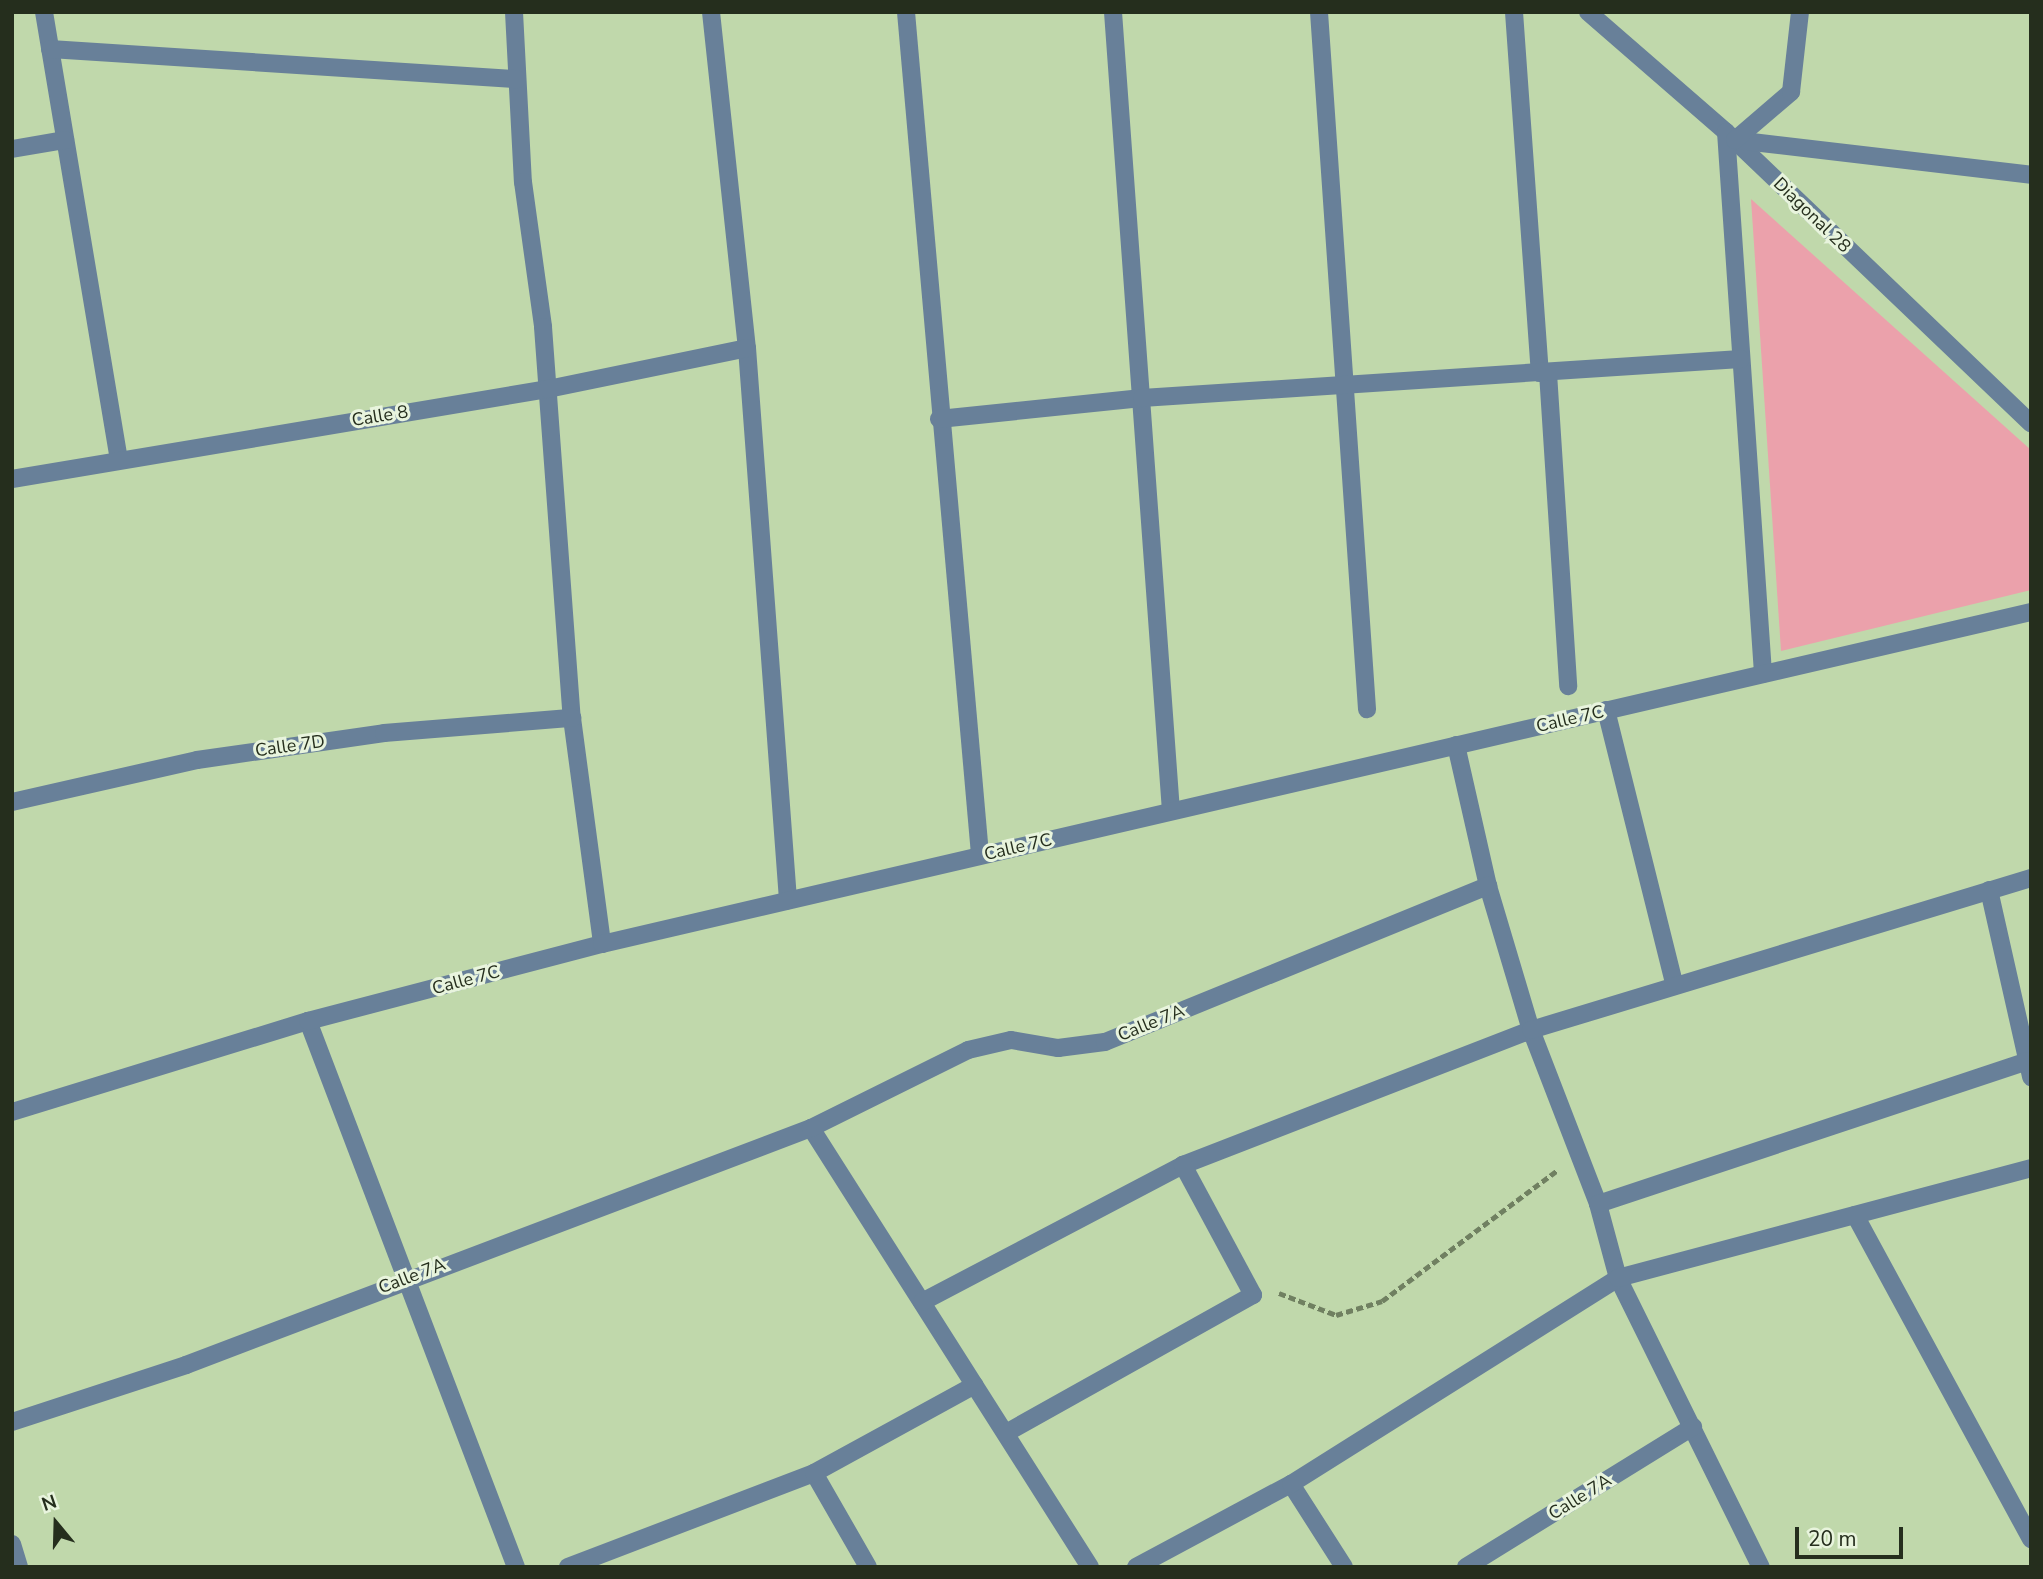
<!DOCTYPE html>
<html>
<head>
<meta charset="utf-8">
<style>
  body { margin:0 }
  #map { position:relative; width:2043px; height:1579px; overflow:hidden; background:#c0d8ab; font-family:"Nunito Sans",sans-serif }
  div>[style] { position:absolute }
  .green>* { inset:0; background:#eba1ab }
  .path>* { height:4.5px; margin-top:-2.25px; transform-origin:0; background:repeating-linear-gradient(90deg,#708061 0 7px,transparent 0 10.5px) }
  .minor>* { height:18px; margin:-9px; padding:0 9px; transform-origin:9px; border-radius:9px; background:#688099 }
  span { translate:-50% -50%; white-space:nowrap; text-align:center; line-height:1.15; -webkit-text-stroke:6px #e8f4dd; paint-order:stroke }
  .street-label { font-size:18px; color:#252e1d }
  .frame { position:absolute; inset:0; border:14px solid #252e1d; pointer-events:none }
  .north { position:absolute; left:21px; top:1488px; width:70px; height:70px; -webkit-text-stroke:5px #e8f4dd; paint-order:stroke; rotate:341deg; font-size:19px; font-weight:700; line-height:28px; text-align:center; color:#252e1d }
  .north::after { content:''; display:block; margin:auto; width:24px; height:32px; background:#252e1d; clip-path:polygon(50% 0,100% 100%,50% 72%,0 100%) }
  .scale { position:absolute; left:1795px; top:1527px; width:108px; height:32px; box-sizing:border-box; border:4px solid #252e1d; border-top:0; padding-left:9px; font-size:21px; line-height:24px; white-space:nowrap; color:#252e1d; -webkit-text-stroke:5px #e8f4dd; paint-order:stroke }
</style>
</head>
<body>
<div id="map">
  <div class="green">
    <i style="clip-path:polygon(1751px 199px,2031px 450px,2031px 590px,1781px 651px)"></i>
  </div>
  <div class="path">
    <i style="left:1279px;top:1293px;width:61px;rotate:21.1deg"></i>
    <i style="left:1336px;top:1315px;width:48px;rotate:-16.9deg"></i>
    <i style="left:1382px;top:1301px;width:219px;rotate:-36.7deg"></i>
  </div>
  <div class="minor">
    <i style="left:44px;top:12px;width:452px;rotate:80.5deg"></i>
    <i style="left:514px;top:12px;width:170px;rotate:87deg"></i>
    <i style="left:523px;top:182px;width:146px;rotate:82.1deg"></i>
    <i style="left:543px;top:327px;width:392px;rotate:85.8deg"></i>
    <i style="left:572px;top:718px;width:228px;rotate:82.4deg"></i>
    <i style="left:711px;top:12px;width:338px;rotate:83.9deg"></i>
    <i style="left:747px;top:348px;width:554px;rotate:85.75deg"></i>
    <i style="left:906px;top:12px;width:846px;rotate:84.98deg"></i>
    <i style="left:1113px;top:12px;width:801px;rotate:85.85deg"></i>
    <i style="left:1319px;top:12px;width:699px;rotate:86.06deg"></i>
    <i style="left:1514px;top:12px;width:362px;rotate:85.9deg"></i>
    <i style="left:1588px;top:12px;width:183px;rotate:41deg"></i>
    <i style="left:1726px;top:132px;width:422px;rotate:43.7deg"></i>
    <i style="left:50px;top:49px;width:468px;rotate:3.7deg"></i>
    <i style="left:1726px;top:132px;width:543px;rotate:86.09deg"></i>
    <i style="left:1735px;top:140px;width:298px;rotate:6.7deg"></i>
    <i style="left:1735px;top:140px;width:74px;rotate:-40.6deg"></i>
    <i style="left:1791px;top:92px;width:81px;rotate:-83.6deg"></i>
    <i style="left:12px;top:149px;width:54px;rotate:-9.6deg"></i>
    <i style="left:1548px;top:373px;width:314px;rotate:86.3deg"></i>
    <i style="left:939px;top:419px;width:204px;rotate:-5.9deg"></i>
    <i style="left:1142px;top:398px;width:600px;rotate:-3.73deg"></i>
    <i style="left:12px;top:479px;width:544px;rotate:-9.53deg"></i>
    <i style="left:548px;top:389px;width:203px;rotate:-11.6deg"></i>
    <i style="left:1606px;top:710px;width:284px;rotate:76deg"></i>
    <i style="left:1456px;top:745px;width:145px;rotate:77.2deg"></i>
    <i style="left:1488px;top:886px;width:150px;rotate:73.4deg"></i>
    <i style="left:1531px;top:1030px;width:186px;rotate:68.9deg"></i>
    <i style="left:1598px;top:1204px;width:77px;rotate:74.9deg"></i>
    <i style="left:1618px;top:1278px;width:322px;rotate:63.7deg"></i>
    <i style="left:12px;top:802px;width:190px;rotate:-12.8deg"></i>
    <i style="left:197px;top:760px;width:189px;rotate:-8.2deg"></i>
    <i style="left:384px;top:733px;width:189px;rotate:-4.6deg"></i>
    <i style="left:1989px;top:890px;width:192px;rotate:77.3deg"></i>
    <i style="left:308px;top:1021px;width:584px;rotate:69.15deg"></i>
    <i style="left:12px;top:1112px;width:310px;rotate:-17.1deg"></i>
    <i style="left:308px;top:1021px;width:304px;rotate:-14.7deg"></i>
    <i style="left:602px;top:944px;width:1467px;rotate:-13.08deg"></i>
    <i style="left:811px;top:1128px;width:520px;rotate:57.56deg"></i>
    <i style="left:1598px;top:1204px;width:453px;rotate:-18.4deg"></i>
    <i style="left:1855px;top:1215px;width:369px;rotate:61.5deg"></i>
    <i style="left:922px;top:1302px;width:295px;rotate:-27.7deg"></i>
    <i style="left:1183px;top:1165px;width:373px;rotate:-21.2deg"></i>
    <i style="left:1531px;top:1030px;width:523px;rotate:-16.91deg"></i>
    <i style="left:12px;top:1422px;width:183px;rotate:-18.1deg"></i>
    <i style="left:186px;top:1365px;width:668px;rotate:-20.77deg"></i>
    <i style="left:811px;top:1128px;width:175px;rotate:-26.4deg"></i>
    <i style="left:968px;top:1050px;width:44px;rotate:-13.1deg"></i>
    <i style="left:1011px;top:1040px;width:48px;rotate:9.7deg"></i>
    <i style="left:1058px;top:1048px;width:47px;rotate:-7.3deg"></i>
    <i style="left:1105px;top:1042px;width:414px;rotate:-22.2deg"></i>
    <i style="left:1006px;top:1433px;width:283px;rotate:-29.2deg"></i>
    <i style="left:1253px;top:1295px;width:148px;rotate:-118.3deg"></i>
    <i style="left:814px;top:1473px;width:108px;rotate:60.1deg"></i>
    <i style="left:1291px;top:1484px;width:98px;rotate:57.4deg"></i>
    <i style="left:12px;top:1544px;width:24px;rotate:73deg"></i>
    <i style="left:568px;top:1567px;width:263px;rotate:-20.9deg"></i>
    <i style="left:814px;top:1473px;width:183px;rotate:-28.7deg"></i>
    <i style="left:1136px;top:1567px;width:176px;rotate:-28.2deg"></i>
    <i style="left:1291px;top:1484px;width:386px;rotate:-32.2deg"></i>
    <i style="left:1618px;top:1278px;width:427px;rotate:-14.9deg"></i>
    <i style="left:1466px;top:1567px;width:267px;rotate:-31.7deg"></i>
  </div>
  <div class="street-label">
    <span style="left:1812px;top:215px;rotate:44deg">Diagonal 28</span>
    <span style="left:380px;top:416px;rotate:-9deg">Calle 8</span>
    <span style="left:1570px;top:719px;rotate:-13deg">Calle 7C</span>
    <span style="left:290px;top:746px;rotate:-8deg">Calle 7D</span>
    <span style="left:1018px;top:847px;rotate:-13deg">Calle 7C</span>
    <span style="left:466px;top:980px;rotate:-15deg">Calle 7C</span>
    <span style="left:1151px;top:1023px;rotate:-22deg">Calle 7A</span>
    <span style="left:412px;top:1276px;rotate:-21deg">Calle 7A</span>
    <span style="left:1580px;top:1497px;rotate:-32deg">Calle 7A</span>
  </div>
  <div class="frame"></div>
  <div class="north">N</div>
  <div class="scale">20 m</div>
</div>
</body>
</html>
